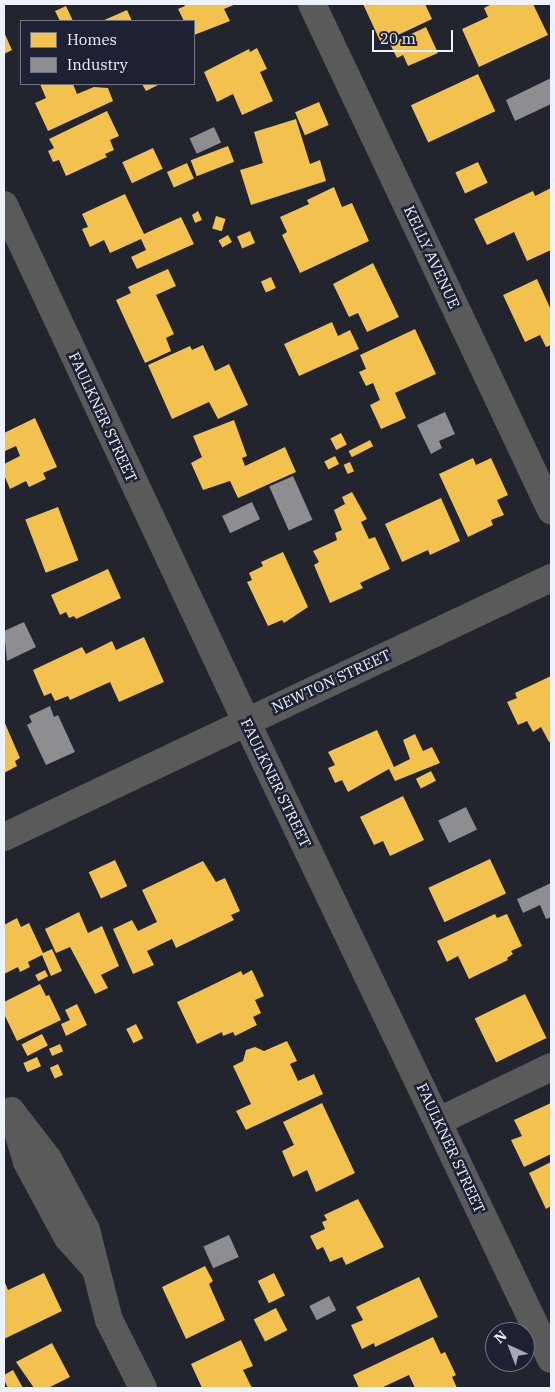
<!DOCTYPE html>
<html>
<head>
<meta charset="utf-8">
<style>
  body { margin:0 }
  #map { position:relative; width:555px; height:1392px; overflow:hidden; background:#22242e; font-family:"IBM Plex Serif",serif }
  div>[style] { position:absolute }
  .homes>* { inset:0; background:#f2c14e; transform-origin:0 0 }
  .industry>* { inset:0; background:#8d8d92; transform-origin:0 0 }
  .street>* { height:28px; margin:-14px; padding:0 14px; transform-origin:14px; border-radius:14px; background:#5b5a5a }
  span { translate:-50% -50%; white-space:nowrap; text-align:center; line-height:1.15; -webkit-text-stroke:5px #1d2133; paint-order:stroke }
  .street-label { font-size:15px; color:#eef2fe }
  .frame { position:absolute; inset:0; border:5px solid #eef2fe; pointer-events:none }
  .legend { position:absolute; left:20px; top:20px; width:175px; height:65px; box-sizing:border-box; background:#1d2133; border:1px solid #717584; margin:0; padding:6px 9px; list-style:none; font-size:15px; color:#eef2fe }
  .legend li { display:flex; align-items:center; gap:10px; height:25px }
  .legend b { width:25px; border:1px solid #717584 }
  .north { position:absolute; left:485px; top:1322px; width:50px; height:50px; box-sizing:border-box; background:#1d2133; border:1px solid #717584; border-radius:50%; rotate:317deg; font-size:14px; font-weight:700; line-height:20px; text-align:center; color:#eef2fe }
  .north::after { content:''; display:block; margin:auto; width:18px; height:22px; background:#a7aab5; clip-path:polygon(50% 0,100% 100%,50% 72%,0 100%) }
  .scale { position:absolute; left:372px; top:30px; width:81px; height:22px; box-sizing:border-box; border:2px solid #eef2fe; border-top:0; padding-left:6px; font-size:15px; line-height:18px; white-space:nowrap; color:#eef2fe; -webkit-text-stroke:4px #1d2133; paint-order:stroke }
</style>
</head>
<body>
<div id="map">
  <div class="homes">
    <i style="clip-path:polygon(184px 4px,236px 4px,224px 9px,230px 21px,194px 35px,194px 21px,184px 21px,178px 9px,185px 6px)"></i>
    <i style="clip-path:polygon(363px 4px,425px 4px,432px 19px,381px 43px)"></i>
    <i style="clip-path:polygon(492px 4px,533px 4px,548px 35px,479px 67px,462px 29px,488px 17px,484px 8px)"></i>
    <i style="clip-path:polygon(66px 6px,73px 21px,60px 21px,55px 11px)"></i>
    <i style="clip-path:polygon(127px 10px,132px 21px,102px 21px)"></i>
    <i style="clip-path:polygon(426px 27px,438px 53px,408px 66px,403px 55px,397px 58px,390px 44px)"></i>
    <i style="clip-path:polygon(4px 32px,12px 50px,4px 54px)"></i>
    <i style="clip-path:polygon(257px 48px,267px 69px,260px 72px,273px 101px,242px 115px,233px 94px,217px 102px,204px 72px,249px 49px,250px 52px)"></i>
    <i style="left:478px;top:74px;width:41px;height:74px;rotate:65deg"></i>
    <i style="clip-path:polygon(40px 84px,73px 84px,77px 94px,94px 87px,108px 88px,113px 101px,48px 131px,35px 103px,46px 98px)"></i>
    <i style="clip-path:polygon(142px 84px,158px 84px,158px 85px,146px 91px)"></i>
    <i style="left:319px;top:102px;width:25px;height:26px;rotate:67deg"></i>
    <i style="clip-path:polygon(107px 111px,119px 136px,110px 140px,114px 150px,105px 154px,107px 157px,66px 176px,59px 160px,53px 162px,48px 151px,54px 148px,49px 139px)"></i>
    <i style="clip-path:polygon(296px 119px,310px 164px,320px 160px,326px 181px,251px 205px,240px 170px,263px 163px,254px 132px)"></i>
    <i style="left:228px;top:146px;width:17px;height:40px;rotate:69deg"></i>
    <i style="left:153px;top:148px;width:23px;height:34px;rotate:65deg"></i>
    <i style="left:478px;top:162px;width:23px;height:25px;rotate:65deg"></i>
    <i style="left:187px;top:163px;width:17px;height:22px;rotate:66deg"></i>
    <i style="clip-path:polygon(334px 187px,342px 207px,352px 203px,369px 241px,300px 273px,282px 235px,287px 232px,280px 217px,309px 204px,307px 200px)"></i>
    <i style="clip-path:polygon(551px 188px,551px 250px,527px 261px,514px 232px,487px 245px,474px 219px,533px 191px,535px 196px)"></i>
    <i style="clip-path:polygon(125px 194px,144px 234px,181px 217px,194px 244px,137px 269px,131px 257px,146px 250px,141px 239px,110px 253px,104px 240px,90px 247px,82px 229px,88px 227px,82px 214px)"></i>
    <i style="clip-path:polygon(198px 211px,202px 220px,195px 223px,192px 215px)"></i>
    <i style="left:216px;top:216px;width:10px;height:13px;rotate:17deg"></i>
    <i style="left:250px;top:231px;width:13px;height:14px;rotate:67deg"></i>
    <i style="left:228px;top:235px;width:8px;height:11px;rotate:60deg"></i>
    <i style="clip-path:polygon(373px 263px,399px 317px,367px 332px,358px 313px,349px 317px,333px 284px)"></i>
    <i style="clip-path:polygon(168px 269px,176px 286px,156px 295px,174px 334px,166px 338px,171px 351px,145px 363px,116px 300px,131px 293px,128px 287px)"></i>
    <i style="left:271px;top:277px;width:12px;height:11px;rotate:66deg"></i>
    <i style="clip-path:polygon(537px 279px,551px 310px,551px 345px,546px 347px,540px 335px,525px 342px,503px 295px)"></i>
    <i style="clip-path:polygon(332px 322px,338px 336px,350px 330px,359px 349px,299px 376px,284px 344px)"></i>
    <i style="clip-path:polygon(415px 329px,436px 374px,395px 393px,406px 418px,381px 429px,370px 405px,380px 400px,373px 383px,366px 386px,359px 372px,366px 369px,360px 355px)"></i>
    <i style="clip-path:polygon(203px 345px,215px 371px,229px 364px,248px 405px,218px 419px,209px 402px,172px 419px,148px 365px,190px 346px,192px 350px)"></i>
    <i style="clip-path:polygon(35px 418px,57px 467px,43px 473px,46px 479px,29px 487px,26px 481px,10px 489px,4px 475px,4px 464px,20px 456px,16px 446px,5px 451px,4px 433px)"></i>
    <i style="clip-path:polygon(234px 420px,247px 456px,242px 458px,245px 466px,285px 447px,296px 472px,238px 498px,230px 481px,203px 490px,191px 463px,202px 457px,193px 436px)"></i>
    <i style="left:341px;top:433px;width:13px;height:12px;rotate:63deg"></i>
    <i style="left:370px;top:440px;width:7px;height:24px;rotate:63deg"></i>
    <i style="left:335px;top:456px;width:9px;height:12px;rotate:63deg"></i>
    <i style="clip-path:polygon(473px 458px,476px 465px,491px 458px,508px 495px,497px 500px,504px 515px,491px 520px,493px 525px,468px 537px,439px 474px)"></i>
    <i style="left:350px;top:462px;width:10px;height:7px;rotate:66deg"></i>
    <i style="clip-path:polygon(352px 492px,367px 519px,361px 522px,369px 539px,375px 537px,390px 569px,360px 583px,363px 588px,330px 603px,314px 565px,319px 562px,313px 551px,337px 540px,335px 533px,342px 530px,334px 510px,345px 504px,342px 497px)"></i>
    <i style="clip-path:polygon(441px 498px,460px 541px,430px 555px,428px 550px,402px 562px,385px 524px)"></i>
    <i style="left:58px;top:507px;width:57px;height:35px;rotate:69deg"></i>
    <i style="clip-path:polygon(283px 552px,308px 607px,284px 623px,282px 620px,268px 626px,247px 582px,252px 580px,249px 573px,263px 566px,261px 562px)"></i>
    <i style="clip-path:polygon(108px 569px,121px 598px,76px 619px,74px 616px,69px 618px,66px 612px,60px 615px,51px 595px)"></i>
    <i style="clip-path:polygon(144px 637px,164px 682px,119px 702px,110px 682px,70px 700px,68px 696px,55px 701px,51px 693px,44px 696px,33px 670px,82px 647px,86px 654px,112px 641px,116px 650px)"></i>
    <i style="clip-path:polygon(551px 676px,551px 741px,549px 742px,541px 727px,533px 732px,527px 721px,518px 725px,507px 702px,517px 698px,515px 693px)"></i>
    <i style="clip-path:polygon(4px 721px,20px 758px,15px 761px,17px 766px,4px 773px)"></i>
    <i style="clip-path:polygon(377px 730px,394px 767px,410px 759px,403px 740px,415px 734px,423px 751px,432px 747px,440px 763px,395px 781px,389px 769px,348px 792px,342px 780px,335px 783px,328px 768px,335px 765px,328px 752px)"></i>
    <i style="left:431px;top:771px;width:11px;height:17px;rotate:63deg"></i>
    <i style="clip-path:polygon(403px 796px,424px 840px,390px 856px,383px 841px,374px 845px,360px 817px)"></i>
    <i style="left:490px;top:859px;width:38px;height:68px;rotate:65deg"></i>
    <i style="left:115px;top:860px;width:29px;height:29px;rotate:65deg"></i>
    <i style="clip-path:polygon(203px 861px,216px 882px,225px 878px,240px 911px,231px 915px,234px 920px,176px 948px,172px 939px,147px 951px,154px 965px,133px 974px,113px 929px,132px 920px,138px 931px,157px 922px,142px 890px)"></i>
    <i style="clip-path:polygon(79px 912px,88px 933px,102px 926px,119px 966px,101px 975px,108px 988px,95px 994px,70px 947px,56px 953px,45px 929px)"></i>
    <i style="clip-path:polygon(495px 914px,497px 918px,507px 914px,522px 946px,511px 951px,513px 954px,507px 958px,508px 960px,469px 979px,458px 956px,447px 962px,437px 941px)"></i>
    <i style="clip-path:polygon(17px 918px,21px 927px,29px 923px,43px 953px,52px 949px,62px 971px,51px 976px,42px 955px,28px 962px,30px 967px,20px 972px,18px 967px,4px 974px,4px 925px)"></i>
    <i style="left:45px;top:970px;width:7px;height:11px;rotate:63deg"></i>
    <i style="clip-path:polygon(252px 970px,264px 996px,255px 1000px,261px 1013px,253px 1017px,257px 1025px,235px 1036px,233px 1032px,223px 1036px,222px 1032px,197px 1044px,177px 1002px,241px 971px,243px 975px)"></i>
    <i style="clip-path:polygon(40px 984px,46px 996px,49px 995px,61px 1020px,17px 1041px,4px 1014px,4px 1002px)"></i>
    <i style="left:525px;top:994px;width:49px;height:56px;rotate:64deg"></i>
    <i style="clip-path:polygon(77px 1004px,87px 1025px,66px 1036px,61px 1024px,70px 1020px,65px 1010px)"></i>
    <i style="left:136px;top:1024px;width:16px;height:11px;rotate:63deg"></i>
    <i style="left:42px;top:1034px;width:13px;height:23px;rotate:63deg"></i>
    <i style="clip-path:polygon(287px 1041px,297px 1061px,290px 1064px,298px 1081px,314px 1074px,323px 1094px,246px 1130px,236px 1111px,251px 1104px,233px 1066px,243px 1061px,246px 1050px,255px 1047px,264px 1051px)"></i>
    <i style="left:60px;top:1044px;width:8px;height:12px;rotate:67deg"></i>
    <i style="left:37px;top:1057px;width:10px;height:15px;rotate:66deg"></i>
    <i style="left:58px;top:1064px;width:12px;height:9px;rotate:66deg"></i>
    <i style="clip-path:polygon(322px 1103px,355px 1173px,316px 1192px,307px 1170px,293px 1177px,282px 1151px,294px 1145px,283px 1122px)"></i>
    <i style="clip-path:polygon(551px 1103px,551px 1154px,524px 1167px,511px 1140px,522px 1136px,514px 1120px)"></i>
    <i style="clip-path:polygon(551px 1162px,551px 1206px,546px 1209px,529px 1173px)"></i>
    <i style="clip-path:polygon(358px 1199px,384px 1247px,346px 1265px,342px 1257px,330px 1262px,323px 1247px,317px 1250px,310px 1236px,325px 1229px,322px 1222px,327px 1220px,324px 1215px)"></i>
    <i style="clip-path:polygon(205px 1266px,213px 1281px,209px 1284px,225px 1320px,186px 1339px,162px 1287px)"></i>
    <i style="clip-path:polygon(44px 1273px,62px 1311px,4px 1339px,4px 1280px,8px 1290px)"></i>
    <i style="left:274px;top:1273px;width:25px;height:18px;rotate:64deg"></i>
    <i style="clip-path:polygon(419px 1277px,438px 1317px,375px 1347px,374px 1343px,362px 1349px,351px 1325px,363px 1320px,356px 1307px)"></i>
    <i style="left:276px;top:1308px;width:25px;height:25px;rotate:63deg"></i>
    <i style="clip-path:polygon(433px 1337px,441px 1354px,445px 1352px,456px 1375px,452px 1377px,457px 1388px,415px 1388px,409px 1375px,381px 1388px,359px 1388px,353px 1375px)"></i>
    <i style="clip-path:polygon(241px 1340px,253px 1366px,243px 1370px,252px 1388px,202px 1388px,191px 1364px)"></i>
    <i style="clip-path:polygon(52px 1343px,70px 1377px,48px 1388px,34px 1388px,16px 1362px)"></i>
    <i style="clip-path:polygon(13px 1370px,23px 1388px,8px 1388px,4px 1380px,4px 1375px)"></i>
  </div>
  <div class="industry">
    <i style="clip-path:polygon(551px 78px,551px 104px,515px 121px,506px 100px)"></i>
    <i style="left:214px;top:127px;width:17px;height:27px;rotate:65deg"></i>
    <i style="clip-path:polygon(445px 412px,455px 434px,439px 441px,442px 448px,431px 454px,417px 425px)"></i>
    <i style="left:293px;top:476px;width:48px;height:26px;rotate:66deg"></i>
    <i style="left:252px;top:502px;width:19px;height:33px;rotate:65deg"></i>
    <i style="clip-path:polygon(24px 622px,36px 647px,7px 661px,4px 631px)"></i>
    <i style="clip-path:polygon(50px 706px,54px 717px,58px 715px,75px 752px,46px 765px,27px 725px,32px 722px,29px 716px)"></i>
    <i style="left:466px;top:807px;width:25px;height:31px;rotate:64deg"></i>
    <i style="clip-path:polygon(551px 883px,551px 917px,546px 919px,540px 905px,523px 913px,517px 899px)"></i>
    <i style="left:229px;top:1235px;width:24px;height:28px;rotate:66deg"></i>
    <i style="left:329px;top:1296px;width:16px;height:22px;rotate:63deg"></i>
  </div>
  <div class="street">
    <i style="left:312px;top:4px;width:560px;rotate:64.72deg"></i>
    <i style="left:4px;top:205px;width:570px;rotate:64.87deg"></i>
    <i style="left:246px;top:721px;width:707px;rotate:64.45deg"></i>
    <i style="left:4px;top:837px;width:605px;rotate:-25.34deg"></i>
    <i style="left:11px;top:1111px;width:61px;rotate:52.4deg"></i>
    <i style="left:48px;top:1159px;width:81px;rotate:61.8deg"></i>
    <i style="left:86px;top:1230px;width:93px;rotate:75.7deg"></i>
    <i style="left:109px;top:1320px;width:76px;rotate:63.4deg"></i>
    <i style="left:439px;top:1121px;width:124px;rotate:-25.7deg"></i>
    <i style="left:18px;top:1132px;width:31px;rotate:73deg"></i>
    <i style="left:27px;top:1162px;width:86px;rotate:61.7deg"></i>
    <i style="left:68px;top:1238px;width:38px;rotate:48deg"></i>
  </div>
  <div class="street-label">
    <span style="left:432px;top:257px;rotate:65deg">KELLY AVENUE</span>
    <span style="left:103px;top:417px;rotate:65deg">FAULKNER STREET</span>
    <span style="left:331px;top:681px;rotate:-25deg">NEWTON STREET</span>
    <span style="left:276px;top:783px;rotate:64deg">FAULKNER STREET</span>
    <span style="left:451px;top:1148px;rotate:65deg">FAULKNER STREET</span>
  </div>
  <div class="frame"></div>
  <ul class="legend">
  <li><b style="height:14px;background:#f2c14e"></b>Homes</li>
  <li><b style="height:14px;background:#8d8d92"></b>Industry</li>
  </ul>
  <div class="north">N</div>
  <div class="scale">20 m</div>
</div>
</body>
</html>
